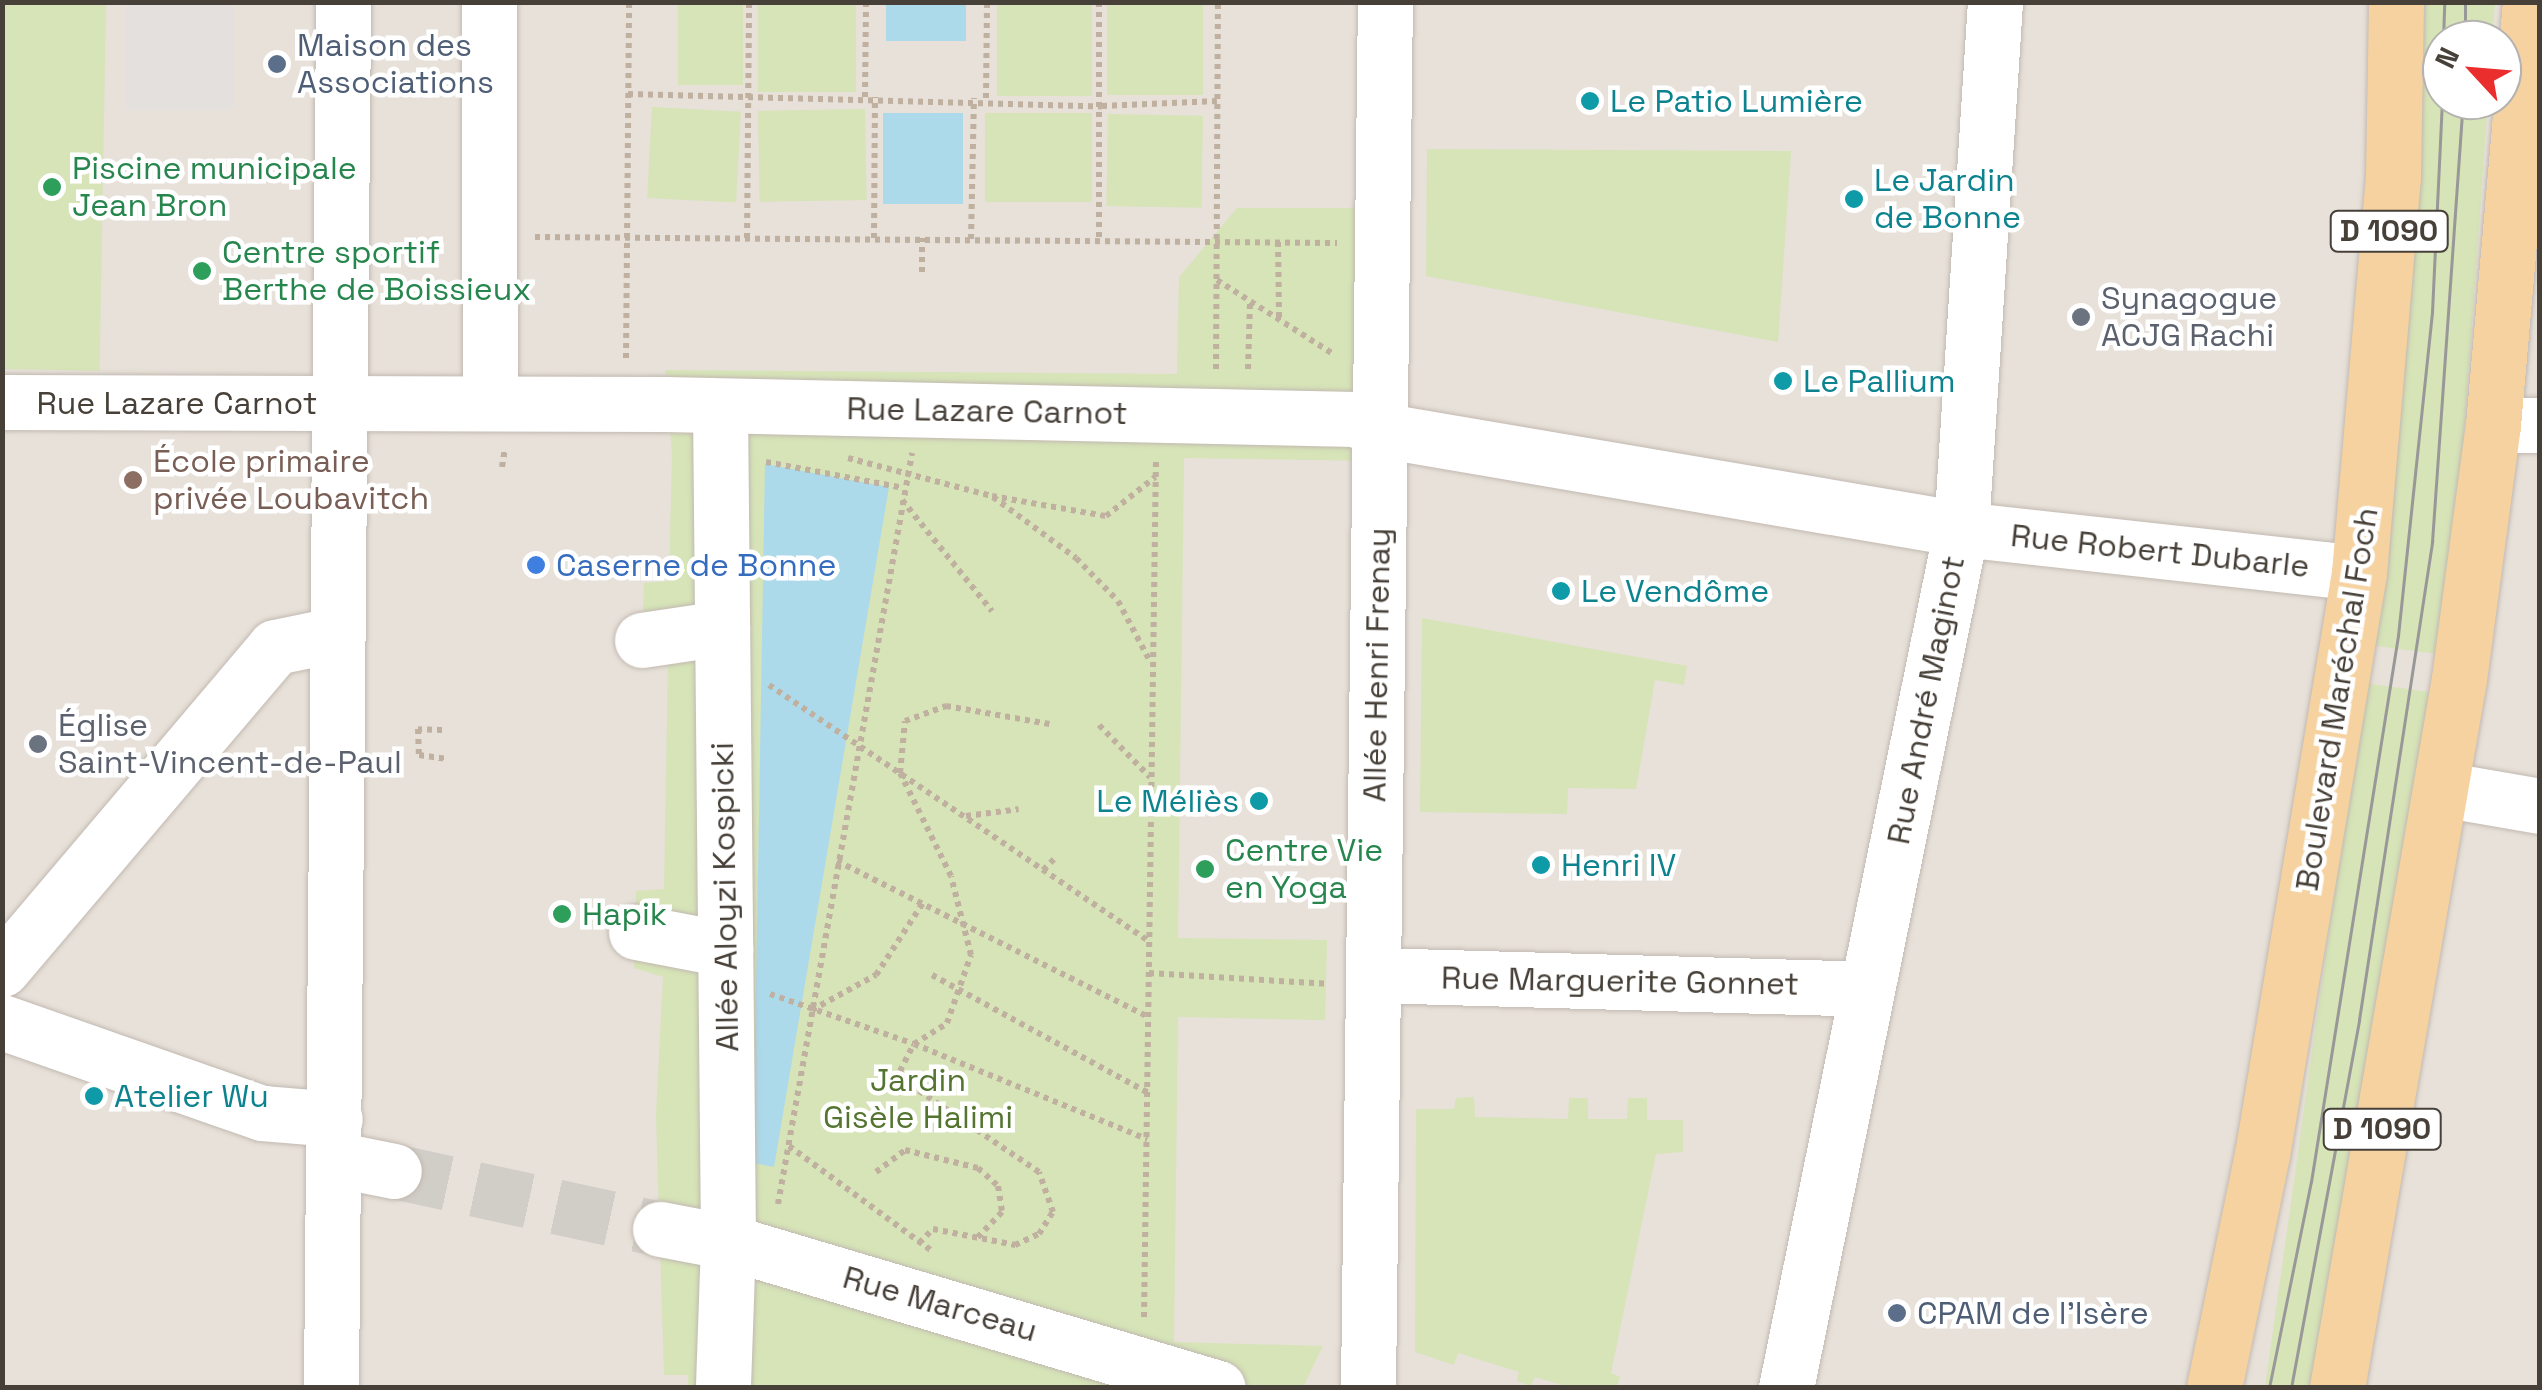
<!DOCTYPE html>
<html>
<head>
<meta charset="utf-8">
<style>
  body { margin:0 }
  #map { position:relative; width:2542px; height:1390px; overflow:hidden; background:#f4f0ea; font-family:"Space Grotesk",sans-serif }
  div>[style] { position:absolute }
  .residential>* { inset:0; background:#e7e1d9 }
  .green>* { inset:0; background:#d6e4b7; transform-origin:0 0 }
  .parking>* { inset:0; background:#e3e0de; transform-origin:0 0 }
  .water>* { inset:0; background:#acdaeb; transform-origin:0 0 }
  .minor-tunnel>* { height:55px; margin-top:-27.5px; transform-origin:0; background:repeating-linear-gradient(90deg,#d1cdc7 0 55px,transparent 0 83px) }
  .path>* { height:6px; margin-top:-3px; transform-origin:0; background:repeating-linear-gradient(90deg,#bfb0a0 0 5px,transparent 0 10px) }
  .roads { filter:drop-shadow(0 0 2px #c2b9b1) drop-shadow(0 0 2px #c2b9b1) }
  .minor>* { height:55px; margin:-27.5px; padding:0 27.5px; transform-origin:27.5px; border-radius:27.5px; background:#fff }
  .major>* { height:55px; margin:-27.5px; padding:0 27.5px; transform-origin:27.5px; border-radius:27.5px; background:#f6d2a1 }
  .tram>* { height:2.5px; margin:-1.25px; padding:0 1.25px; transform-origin:1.25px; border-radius:1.25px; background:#989898 }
  .dots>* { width:28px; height:28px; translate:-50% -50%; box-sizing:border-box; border:5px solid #fff; border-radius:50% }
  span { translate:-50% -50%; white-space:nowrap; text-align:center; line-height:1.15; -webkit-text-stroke:9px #fff; paint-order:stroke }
  .shield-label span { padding:2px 8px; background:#fff; border:2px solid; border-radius:8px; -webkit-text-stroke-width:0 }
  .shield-label { font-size:30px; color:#474039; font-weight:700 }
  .service-label { font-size:32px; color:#4e5e75 }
  .left { translate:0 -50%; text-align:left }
  .culture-label { font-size:32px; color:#0d838f }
  .right { translate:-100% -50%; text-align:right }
  .leisure-label { font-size:32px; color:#27864d }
  .worship-label { font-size:32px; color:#5b616d }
  .street-label { font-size:32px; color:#474039 }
  .education-label { font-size:32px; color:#785e54 }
  .shop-label { font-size:32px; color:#366cbe }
  .park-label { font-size:32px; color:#547530 }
  .frame { position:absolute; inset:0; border:5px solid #474039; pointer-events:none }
  .north { position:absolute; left:2422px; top:20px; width:100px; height:100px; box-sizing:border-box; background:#fff; border:2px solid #b5b3b0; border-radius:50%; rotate:296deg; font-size:28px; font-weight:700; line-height:40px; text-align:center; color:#474039 }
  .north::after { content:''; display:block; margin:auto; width:35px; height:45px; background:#e92e2d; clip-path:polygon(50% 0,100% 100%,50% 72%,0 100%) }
</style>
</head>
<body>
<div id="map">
  <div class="residential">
    <i style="clip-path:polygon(evenodd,3px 3px,2539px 3px,2539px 1387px,3px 1388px,3px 3px,2442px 40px,2502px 40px,2502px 100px,2442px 100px,2442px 40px)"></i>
  </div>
  <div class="green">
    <i style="left:3px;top:2px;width:103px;height:367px;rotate:1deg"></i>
    <i style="left:678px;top:3px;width:65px;height:82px"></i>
    <i style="left:758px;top:3px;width:98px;height:89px"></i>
    <i style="left:997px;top:3px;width:95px;height:93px"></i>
    <i style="left:1107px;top:3px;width:96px;height:92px"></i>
    <i style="clip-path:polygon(2418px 3px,2495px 3px,2492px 40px,2442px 40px,2442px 100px,2488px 100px,2462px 462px,2437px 654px,2370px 645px)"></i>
    <i style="left:652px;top:107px;width:89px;height:91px;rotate:3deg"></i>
    <i style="left:865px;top:109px;width:91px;height:107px;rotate:89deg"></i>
    <i style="left:985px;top:113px;width:107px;height:89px"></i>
    <i style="left:1108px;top:114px;width:95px;height:92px;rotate:1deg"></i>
    <i style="clip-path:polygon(1427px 149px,1791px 151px,1778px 342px,1426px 276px)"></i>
    <i style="clip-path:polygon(1237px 208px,1382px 208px,1379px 461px,1184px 458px,1178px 938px,1327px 940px,1325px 1020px,1178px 1017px,1174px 1342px,1323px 1346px,1303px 1387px,688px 1388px,688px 1375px,664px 1375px,656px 1116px,663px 977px,634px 968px,636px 891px,664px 889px,668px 662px,642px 659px,644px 583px,669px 581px,672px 454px,665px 370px,1177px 374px,1179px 277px)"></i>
    <i style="clip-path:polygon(1422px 618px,1687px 666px,1684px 685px,1655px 680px,1636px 789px,1568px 788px,1567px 814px,1420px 812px)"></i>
    <i style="left:2364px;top:683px;width:69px;height:716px;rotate:8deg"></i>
    <i style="clip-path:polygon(1474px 1097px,1475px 1117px,1568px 1119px,1569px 1098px,1588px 1098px,1588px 1119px,1627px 1119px,1628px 1098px,1647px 1098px,1647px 1120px,1683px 1120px,1683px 1152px,1656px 1154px,1611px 1373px,1620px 1377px,1617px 1387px,1569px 1387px,1535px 1377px,1531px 1386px,1517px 1381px,1519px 1372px,1458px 1353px,1454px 1365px,1415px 1352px,1416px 1109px,1454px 1109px,1456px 1098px)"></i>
  </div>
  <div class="parking">
    <i style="left:126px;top:3px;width:108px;height:107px"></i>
  </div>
  <div class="water">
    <i style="left:886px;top:3px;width:80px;height:38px"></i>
    <i style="left:883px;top:113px;width:80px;height:91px"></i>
    <i style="clip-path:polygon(765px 464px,889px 487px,774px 1167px,753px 1163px)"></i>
  </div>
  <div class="minor-tunnel">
    <i style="left:394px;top:1171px;width:272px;rotate:12.3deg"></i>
  </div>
  <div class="path">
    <i style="left:1099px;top:2px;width:237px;rotate:90deg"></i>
    <i style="left:628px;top:94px;width:474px;rotate:1.5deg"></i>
    <i style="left:1102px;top:106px;width:115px;rotate:-2.5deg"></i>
    <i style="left:865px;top:97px;width:95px;rotate:-89.4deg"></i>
    <i style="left:986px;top:98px;width:96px;rotate:-89.4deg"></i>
    <i style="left:535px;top:237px;width:802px;rotate:0.43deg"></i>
    <i style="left:747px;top:238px;width:236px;rotate:-89.5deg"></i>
    <i style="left:874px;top:238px;width:141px;rotate:-89.6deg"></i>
    <i style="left:971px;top:239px;width:141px;rotate:-88.8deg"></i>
    <i style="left:1278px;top:242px;width:76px;rotate:89.2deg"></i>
    <i style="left:922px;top:272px;width:34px;rotate:-90deg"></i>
    <i style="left:1217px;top:280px;width:138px;rotate:32.5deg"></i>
    <i style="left:626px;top:358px;width:356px;rotate:-89.5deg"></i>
    <i style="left:1216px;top:369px;width:367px;rotate:-89.7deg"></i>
    <i style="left:1248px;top:369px;width:67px;rotate:-88.3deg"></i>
    <i style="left:848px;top:458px;width:149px;rotate:14.8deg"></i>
    <i style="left:992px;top:496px;width:116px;rotate:10deg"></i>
    <i style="left:1106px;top:516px;width:63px;rotate:-38.5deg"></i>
    <i style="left:766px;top:462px;width:139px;rotate:10.7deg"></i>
    <i style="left:502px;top:467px;width:18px;rotate:-81deg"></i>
    <i style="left:993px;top:497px;width:103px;rotate:36.3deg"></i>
    <i style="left:1076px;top:558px;width:60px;rotate:45.7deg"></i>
    <i style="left:1118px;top:601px;width:70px;rotate:62deg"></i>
    <i style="left:902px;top:500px;width:143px;rotate:51deg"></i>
    <i style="left:769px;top:685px;width:457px;rotate:34deg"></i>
    <i style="left:1099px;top:725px;width:73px;rotate:45.6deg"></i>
    <i style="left:442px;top:730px;width:24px;rotate:-178deg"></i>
    <i style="left:418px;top:729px;width:26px;rotate:88deg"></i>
    <i style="left:419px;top:755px;width:27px;rotate:8deg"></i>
    <i style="left:966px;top:816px;width:53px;rotate:-7.5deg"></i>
    <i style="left:837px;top:861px;width:348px;rotate:26.6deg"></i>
    <i style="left:1043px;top:870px;width:18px;rotate:-45deg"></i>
    <i style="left:1149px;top:973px;width:178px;rotate:3.5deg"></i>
    <i style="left:932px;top:975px;width:246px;rotate:28.6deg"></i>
    <i style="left:770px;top:994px;width:152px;rotate:19.1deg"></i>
    <i style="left:914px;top:1044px;width:252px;rotate:22.2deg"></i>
    <i style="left:812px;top:1010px;width:73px;rotate:-28.7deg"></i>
    <i style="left:876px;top:975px;width:86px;rotate:-56.9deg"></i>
    <i style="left:789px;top:1146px;width:177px;rotate:36.3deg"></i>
    <i style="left:876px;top:1172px;width:36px;rotate:-37deg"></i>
    <i style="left:905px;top:1150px;width:75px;rotate:13.9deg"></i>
    <i style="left:978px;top:1168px;width:27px;rotate:42deg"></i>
    <i style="left:998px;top:1186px;width:26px;rotate:81deg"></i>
    <i style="left:1002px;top:1212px;width:39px;rotate:134deg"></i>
    <i style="left:778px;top:1204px;width:763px;rotate:-79.88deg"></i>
    <i style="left:919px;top:1243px;width:20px;rotate:-45deg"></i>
    <i style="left:933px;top:1229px;width:84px;rotate:11deg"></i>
    <i style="left:1015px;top:1245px;width:26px;rotate:-25deg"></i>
    <i style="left:1039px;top:1234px;width:26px;rotate:-58deg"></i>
    <i style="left:1053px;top:1212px;width:42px;rotate:-109.3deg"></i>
    <i style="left:1039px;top:1172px;width:161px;rotate:-145.9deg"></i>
    <i style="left:906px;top:1082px;width:13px;rotate:-119deg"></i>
    <i style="left:900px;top:1071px;width:30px;rotate:-63deg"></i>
    <i style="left:914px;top:1044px;width:39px;rotate:-32deg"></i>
    <i style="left:947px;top:1023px;width:72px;rotate:-70.6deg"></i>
    <i style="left:971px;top:955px;width:81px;rotate:-104.2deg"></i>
    <i style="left:951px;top:876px;width:115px;rotate:-116.3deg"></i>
    <i style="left:900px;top:773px;width:52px;rotate:-84.5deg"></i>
    <i style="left:905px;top:721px;width:44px;rotate:-20.1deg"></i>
    <i style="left:946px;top:706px;width:105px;rotate:9.9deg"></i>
    <i style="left:1144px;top:1317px;width:858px;rotate:-89.2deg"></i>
  </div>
  <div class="roads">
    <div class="minor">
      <i style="left:489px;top:2px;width:401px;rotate:89.9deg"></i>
      <i style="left:2px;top:402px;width:663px;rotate:0.17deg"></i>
      <i style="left:665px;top:404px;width:690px;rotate:1.25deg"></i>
      <i style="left:1355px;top:419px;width:27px;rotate:24deg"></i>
      <i style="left:1380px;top:430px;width:589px;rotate:9.67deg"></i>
      <i style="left:1961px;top:529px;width:400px;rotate:6.3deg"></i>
      <i style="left:720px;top:406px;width:836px;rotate:89.45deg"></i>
      <i style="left:728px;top:1242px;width:146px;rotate:92deg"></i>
      <i style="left:2493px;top:425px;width:47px"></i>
      <i style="left:642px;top:640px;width:81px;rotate:-8.5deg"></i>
      <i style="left:2442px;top:789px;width:99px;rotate:9.8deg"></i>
      <i style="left:636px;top:932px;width:91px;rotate:10.8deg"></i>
      <i style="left:2px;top:969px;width:422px;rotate:-49.7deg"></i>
      <i style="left:275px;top:647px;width:59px;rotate:-11.7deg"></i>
      <i style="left:1373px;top:975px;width:493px;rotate:1.6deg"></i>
      <i style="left:2px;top:1022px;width:275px;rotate:19.3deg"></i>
      <i style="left:262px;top:1113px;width:73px;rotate:4.7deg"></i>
      <i style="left:334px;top:1159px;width:61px;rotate:11.3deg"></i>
      <i style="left:660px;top:1229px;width:69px;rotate:10.8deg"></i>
      <i style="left:728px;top:1242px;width:511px;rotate:16.59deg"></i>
      <i style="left:331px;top:1388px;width:1386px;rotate:-89.5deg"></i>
      <i style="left:1368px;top:1388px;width:1386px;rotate:-89.3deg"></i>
      <i style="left:1786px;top:1388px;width:877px;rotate:-78.48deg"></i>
      <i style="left:1961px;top:529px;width:528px;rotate:-86.31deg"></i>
    </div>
    <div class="major">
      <i style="left:2214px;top:1388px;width:238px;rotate:-78.4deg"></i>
      <i style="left:2262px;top:1155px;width:590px;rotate:-80.54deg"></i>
      <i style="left:2359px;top:573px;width:398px;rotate:-85.1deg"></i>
      <i style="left:2393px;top:176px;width:174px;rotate:-89deg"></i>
      <i style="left:2337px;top:1388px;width:719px;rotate:-80.24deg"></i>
      <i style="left:2459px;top:679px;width:256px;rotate:-82.4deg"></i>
      <i style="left:2493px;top:425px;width:425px;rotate:-85deg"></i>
    </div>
  </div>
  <div class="tram">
    <i style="left:2443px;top:40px;width:38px;rotate:-88deg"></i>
    <i style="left:2465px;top:40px;width:38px;rotate:-90deg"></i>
    <i style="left:2269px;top:1388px;width:210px;rotate:-78.5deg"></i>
    <i style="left:2311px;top:1182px;width:553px;rotate:-80.95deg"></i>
    <i style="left:2398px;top:636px;width:326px;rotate:-84deg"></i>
    <i style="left:2432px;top:312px;width:214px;rotate:-87.3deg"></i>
    <i style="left:2291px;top:1388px;width:374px;rotate:-79.5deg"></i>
    <i style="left:2359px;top:1020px;width:484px;rotate:-81.3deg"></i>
    <i style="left:2432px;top:542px;width:443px;rotate:-86deg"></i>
  </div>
  <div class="dots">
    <i style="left:277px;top:64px;background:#5c6f8a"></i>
    <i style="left:1590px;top:101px;background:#0f9aa8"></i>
    <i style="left:52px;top:187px;background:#2e9e5b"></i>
    <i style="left:1854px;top:199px;background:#0f9aa8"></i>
    <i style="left:202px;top:271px;background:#2e9e5b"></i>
    <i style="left:2081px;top:317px;background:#6b7280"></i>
    <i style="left:1783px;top:381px;background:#0f9aa8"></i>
    <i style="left:133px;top:480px;background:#8d6e63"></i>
    <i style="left:536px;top:565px;background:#3f7fe0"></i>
    <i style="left:1561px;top:591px;background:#0f9aa8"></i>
    <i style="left:38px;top:744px;background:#6b7280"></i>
    <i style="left:1259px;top:801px;background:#0f9aa8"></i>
    <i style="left:1541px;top:865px;background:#0f9aa8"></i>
    <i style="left:1205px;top:869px;background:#2e9e5b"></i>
    <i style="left:562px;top:914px;background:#2e9e5b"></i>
    <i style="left:94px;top:1096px;background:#0f9aa8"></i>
    <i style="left:1897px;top:1313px;background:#5c6f8a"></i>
  </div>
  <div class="shield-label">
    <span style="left:2389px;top:231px">D 1090</span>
    <span style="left:2382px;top:1129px">D 1090</span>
  </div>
  <div class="service-label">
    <span class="left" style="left:297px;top:64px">Maison des<br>Associations</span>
    <span class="left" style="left:1917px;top:1313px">CPAM de l'Isère</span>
  </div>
  <div class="culture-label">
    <span class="left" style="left:1610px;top:101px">Le Patio Lumière</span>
    <span class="left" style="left:1874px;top:199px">Le Jardin<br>de Bonne</span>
    <span class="left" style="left:1803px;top:381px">Le Pallium</span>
    <span class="left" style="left:1581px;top:591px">Le Vendôme</span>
    <span class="right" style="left:1239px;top:801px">Le Méliès</span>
    <span class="left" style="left:1561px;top:865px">Henri IV</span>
    <span class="left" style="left:114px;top:1096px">Atelier Wu</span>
  </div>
  <div class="leisure-label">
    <span class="left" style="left:72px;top:187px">Piscine municipale<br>Jean Bron</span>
    <span class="left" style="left:222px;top:271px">Centre sportif<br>Berthe de Boissieux</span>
    <span class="left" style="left:1225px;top:869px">Centre Vie<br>en Yoga</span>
    <span class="left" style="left:582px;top:914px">Hapik</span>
  </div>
  <div class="worship-label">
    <span class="left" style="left:2101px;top:317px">Synagogue<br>ACJG Rachi</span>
    <span class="left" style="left:58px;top:744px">Église<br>Saint-Vincent-de-Paul</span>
  </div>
  <div class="street-label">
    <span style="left:177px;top:403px">Rue Lazare Carnot</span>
    <span style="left:987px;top:411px;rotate:1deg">Rue Lazare Carnot</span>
    <span style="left:2160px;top:551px;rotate:6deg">Rue Robert Dubarle</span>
    <span style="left:1377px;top:665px;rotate:-89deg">Allée Henri Frenay</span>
    <span style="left:2337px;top:699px;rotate:-81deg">Boulevard Maréchal Foch</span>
    <span style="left:1926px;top:700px;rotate:-79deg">Rue André Maginot</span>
    <span style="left:725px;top:897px;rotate:-91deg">Allée Aloyzi Kospicki</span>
    <span style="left:1620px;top:981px;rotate:1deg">Rue Marguerite Gonnet</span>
    <span style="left:940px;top:1304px;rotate:16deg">Rue Marceau</span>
  </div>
  <div class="education-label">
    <span class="left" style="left:153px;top:480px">École primaire<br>privée Loubavitch</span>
  </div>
  <div class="shop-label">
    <span class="left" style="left:556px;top:565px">Caserne de Bonne</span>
  </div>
  <div class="park-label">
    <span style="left:918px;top:1099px">Jardin<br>Gisèle Halimi</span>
  </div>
  <div class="frame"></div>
  <div class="north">N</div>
</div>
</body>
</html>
